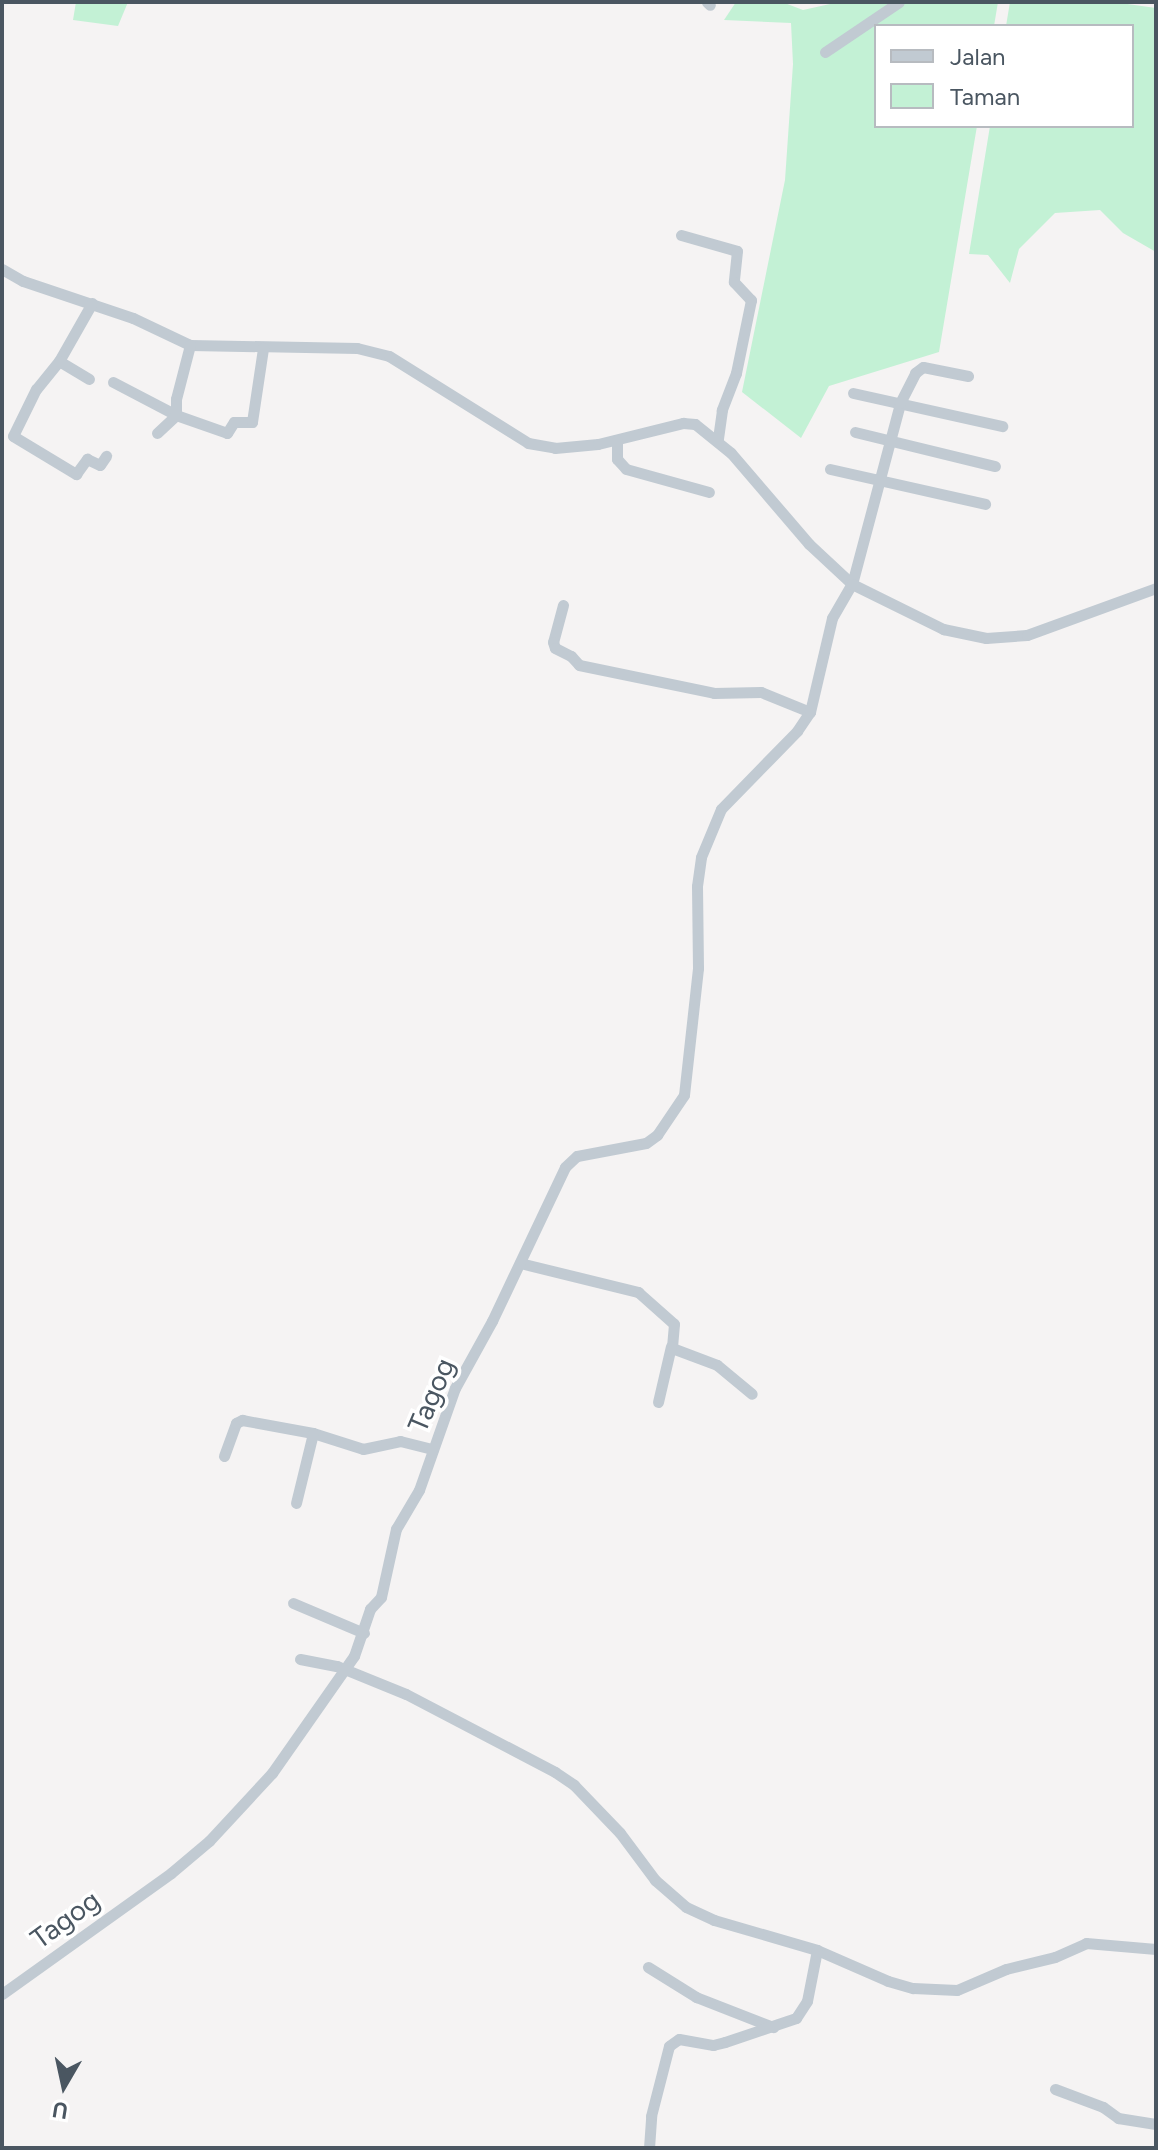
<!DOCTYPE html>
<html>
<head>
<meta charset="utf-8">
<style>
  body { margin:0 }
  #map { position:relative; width:1158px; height:2150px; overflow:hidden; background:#f5f3f3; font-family:Figtree,sans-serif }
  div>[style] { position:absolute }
  .green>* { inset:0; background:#c3f1d5 }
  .street>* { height:11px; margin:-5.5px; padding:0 5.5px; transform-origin:5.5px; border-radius:5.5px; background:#c1cad2 }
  span { translate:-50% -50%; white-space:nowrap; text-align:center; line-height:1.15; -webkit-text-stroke:7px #fff; paint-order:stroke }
  .street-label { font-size:28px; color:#4a5661 }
  .frame { position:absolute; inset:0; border:4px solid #4a5661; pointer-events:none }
  .legend { position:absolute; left:874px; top:24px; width:260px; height:104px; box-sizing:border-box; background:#fff; border:2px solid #b7bbc0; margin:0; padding:10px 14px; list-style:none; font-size:24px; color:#4a5661 }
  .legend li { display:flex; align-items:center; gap:16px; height:40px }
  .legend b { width:40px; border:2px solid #b7bbc0 }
  .north { position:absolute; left:24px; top:2046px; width:80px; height:80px; -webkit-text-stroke:6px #fff; paint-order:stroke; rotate:189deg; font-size:22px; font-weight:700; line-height:32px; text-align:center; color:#4a5661 }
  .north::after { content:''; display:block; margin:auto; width:28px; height:36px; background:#4a5661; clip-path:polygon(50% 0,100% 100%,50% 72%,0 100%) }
</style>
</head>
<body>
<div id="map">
  <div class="green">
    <i style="clip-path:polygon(76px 2px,128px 2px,118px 26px,73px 20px)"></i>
    <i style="clip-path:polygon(736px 2px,782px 2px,803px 10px,839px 2px,998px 2px,994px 26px,876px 26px,876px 126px,977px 126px,939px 352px,829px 386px,801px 438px,742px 392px,785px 180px,793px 64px,791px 23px,724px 20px)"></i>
    <i style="clip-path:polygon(1010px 2px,1113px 2px,1156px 8px,1156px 252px,1123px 233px,1100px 210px,1055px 213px,1019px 249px,1010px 283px,988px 255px,969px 254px,990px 126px,1132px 126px,1132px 26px,1006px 26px)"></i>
  </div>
  <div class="street">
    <i style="left:707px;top:2px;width:4px;rotate:45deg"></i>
    <i style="left:825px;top:52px;width:89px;rotate:-34deg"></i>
    <i style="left:681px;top:235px;width:58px;rotate:15.9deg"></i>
    <i style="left:737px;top:251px;width:31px;rotate:96deg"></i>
    <i style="left:734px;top:282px;width:25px;rotate:47deg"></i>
    <i style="left:751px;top:300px;width:75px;rotate:101.6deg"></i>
    <i style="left:736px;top:373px;width:40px;rotate:111deg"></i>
    <i style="left:722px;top:410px;width:30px;rotate:98deg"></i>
    <i style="left:2px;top:269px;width:24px;rotate:30deg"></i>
    <i style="left:23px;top:281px;width:116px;rotate:18.6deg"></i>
    <i style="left:133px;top:318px;width:63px;rotate:25.3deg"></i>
    <i style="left:190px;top:345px;width:167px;rotate:1deg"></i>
    <i style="left:357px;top:348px;width:33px;rotate:14deg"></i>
    <i style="left:389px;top:356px;width:164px;rotate:32deg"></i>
    <i style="left:528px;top:443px;width:27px;rotate:10deg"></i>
    <i style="left:555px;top:448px;width:43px;rotate:-5.3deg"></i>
    <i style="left:598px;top:444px;width:88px;rotate:-13.9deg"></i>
    <i style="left:683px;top:423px;width:12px;rotate:5deg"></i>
    <i style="left:695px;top:424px;width:46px;rotate:38.9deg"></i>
    <i style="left:731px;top:453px;width:120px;rotate:49.4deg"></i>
    <i style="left:809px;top:544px;width:59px;rotate:42.9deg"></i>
    <i style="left:92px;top:303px;width:67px;rotate:119.6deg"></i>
    <i style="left:59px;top:361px;width:36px;rotate:129deg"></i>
    <i style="left:36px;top:389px;width:52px;rotate:116.1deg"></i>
    <i style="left:13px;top:436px;width:74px;rotate:31.1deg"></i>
    <i style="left:76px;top:474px;width:19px;rotate:-54deg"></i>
    <i style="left:87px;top:459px;width:14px;rotate:25deg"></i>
    <i style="left:100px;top:465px;width:11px;rotate:-56deg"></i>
    <i style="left:59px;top:361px;width:35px;rotate:31deg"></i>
    <i style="left:113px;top:382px;width:71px;rotate:27.6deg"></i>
    <i style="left:176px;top:415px;width:54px;rotate:19.4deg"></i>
    <i style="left:227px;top:433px;width:13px;rotate:-58deg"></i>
    <i style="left:234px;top:422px;width:18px"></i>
    <i style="left:252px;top:422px;width:75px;rotate:-81.5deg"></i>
    <i style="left:853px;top:393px;width:153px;rotate:12.5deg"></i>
    <i style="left:855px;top:432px;width:144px;rotate:13.7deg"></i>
    <i style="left:157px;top:433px;width:26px;rotate:-43deg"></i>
    <i style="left:176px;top:415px;width:16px;rotate:-90deg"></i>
    <i style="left:176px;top:399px;width:56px;rotate:-75.5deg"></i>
    <i style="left:617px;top:440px;width:19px;rotate:90deg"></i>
    <i style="left:617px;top:459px;width:13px;rotate:48deg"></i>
    <i style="left:626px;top:469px;width:86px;rotate:15.5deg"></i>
    <i style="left:830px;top:469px;width:159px;rotate:12.7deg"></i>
    <i style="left:852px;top:584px;width:187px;rotate:-75.1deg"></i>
    <i style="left:900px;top:403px;width:34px;rotate:-63deg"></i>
    <i style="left:915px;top:373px;width:10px;rotate:-37deg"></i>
    <i style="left:923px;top:367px;width:46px;rotate:11.3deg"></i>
    <i style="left:563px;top:605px;width:38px;rotate:105deg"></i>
    <i style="left:553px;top:642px;width:6px;rotate:72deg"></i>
    <i style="left:555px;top:648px;width:18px;rotate:27deg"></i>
    <i style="left:571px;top:656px;width:12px;rotate:48deg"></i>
    <i style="left:579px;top:665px;width:138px;rotate:11.7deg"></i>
    <i style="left:714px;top:693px;width:47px;rotate:-1.2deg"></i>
    <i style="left:761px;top:692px;width:53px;rotate:22.2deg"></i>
    <i style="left:520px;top:1263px;width:122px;rotate:13.8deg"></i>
    <i style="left:638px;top:1292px;width:48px;rotate:41.6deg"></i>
    <i style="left:674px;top:1324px;width:24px;rotate:95deg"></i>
    <i style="left:672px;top:1348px;width:48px;rotate:20.7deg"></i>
    <i style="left:717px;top:1365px;width:45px;rotate:39.6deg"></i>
    <i style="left:658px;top:1402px;width:57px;rotate:-76.9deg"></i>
    <i style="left:224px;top:1456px;width:35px;rotate:-70deg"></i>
    <i style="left:236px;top:1423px;width:7px;rotate:-27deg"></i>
    <i style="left:242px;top:1420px;width:72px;rotate:10.4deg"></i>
    <i style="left:313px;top:1433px;width:52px;rotate:17.7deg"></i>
    <i style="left:363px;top:1449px;width:38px;rotate:-12deg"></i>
    <i style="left:400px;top:1441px;width:34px;rotate:14deg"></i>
    <i style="left:296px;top:1503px;width:72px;rotate:-76.3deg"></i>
    <i style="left:293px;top:1603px;width:77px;rotate:22.9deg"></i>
    <i style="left:300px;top:1659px;width:38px;rotate:11deg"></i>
    <i style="left:337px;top:1666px;width:74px;rotate:22.1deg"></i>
    <i style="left:406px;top:1694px;width:168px;rotate:27.6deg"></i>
    <i style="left:555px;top:1772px;width:23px;rotate:34deg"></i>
    <i style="left:574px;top:1785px;width:66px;rotate:46.2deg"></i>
    <i style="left:620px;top:1833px;width:59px;rotate:53.3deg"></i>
    <i style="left:655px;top:1880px;width:41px;rotate:41.1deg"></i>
    <i style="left:686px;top:1907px;width:31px;rotate:25deg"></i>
    <i style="left:714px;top:1920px;width:107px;rotate:16.2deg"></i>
    <i style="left:817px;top:1950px;width:77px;rotate:23.6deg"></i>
    <i style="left:888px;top:1981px;width:26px;rotate:16deg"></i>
    <i style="left:913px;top:1988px;width:44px;rotate:2.6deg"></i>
    <i style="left:957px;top:1990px;width:53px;rotate:-23.2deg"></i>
    <i style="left:1006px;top:1969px;width:50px;rotate:-13.8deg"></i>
    <i style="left:1055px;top:1957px;width:34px;rotate:-24deg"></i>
    <i style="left:1086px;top:1943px;width:70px;rotate:4.9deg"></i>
    <i style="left:648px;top:1967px;width:57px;rotate:32deg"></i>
    <i style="left:696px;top:1997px;width:83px;rotate:21.3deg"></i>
    <i style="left:2px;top:1994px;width:208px;rotate:-35.6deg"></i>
    <i style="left:171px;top:1873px;width:50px;rotate:-40.1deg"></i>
    <i style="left:209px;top:1841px;width:93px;rotate:-47.2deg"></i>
    <i style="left:272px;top:1773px;width:143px;rotate:-55deg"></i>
    <i style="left:354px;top:1656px;width:50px;rotate:-71.2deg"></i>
    <i style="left:370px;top:1609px;width:16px;rotate:-47deg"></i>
    <i style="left:381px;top:1597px;width:70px;rotate:-77.6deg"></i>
    <i style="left:396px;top:1529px;width:45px;rotate:-59.5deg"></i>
    <i style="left:419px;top:1490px;width:108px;rotate:-70.6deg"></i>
    <i style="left:455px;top:1388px;width:77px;rotate:-61.1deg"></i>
    <i style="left:492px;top:1321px;width:170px;rotate:-64.6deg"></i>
    <i style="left:565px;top:1167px;width:16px;rotate:-43deg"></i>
    <i style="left:577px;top:1156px;width:70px;rotate:-10.7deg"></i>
    <i style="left:646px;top:1143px;width:14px;rotate:-36deg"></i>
    <i style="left:657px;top:1135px;width:48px;rotate:-56deg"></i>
    <i style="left:684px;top:1095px;width:128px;rotate:-83.7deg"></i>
    <i style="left:698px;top:968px;width:82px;rotate:-90.7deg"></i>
    <i style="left:697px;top:886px;width:29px;rotate:-82deg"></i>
    <i style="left:701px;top:857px;width:52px;rotate:-67.4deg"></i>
    <i style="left:721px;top:809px;width:109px;rotate:-45.7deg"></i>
    <i style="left:797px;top:731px;width:23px;rotate:-56deg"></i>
    <i style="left:810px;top:712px;width:97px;rotate:-76.8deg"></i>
    <i style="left:832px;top:618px;width:39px;rotate:-60deg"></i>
    <i style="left:852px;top:584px;width:102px;rotate:26.3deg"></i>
    <i style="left:943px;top:629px;width:44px;rotate:11.8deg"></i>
    <i style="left:986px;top:638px;width:41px;rotate:-4.2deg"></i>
    <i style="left:1027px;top:635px;width:137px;rotate:-20deg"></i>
    <i style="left:1055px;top:2089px;width:51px;rotate:20.6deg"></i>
    <i style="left:1103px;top:2107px;width:19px;rotate:36deg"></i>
    <i style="left:1118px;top:2118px;width:38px;rotate:9deg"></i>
    <i style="left:649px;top:2148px;width:32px;rotate:-86deg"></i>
    <i style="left:651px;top:2116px;width:72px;rotate:-75.6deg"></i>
    <i style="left:669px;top:2046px;width:12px;rotate:-35deg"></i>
    <i style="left:679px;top:2039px;width:35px;rotate:10deg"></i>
    <i style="left:713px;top:2045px;width:12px;rotate:-14deg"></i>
    <i style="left:725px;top:2042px;width:75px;rotate:-18.7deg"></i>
    <i style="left:796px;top:2018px;width:20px;rotate:-57deg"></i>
    <i style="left:807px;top:2001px;width:52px;rotate:-78.9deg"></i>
  </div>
  <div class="street-label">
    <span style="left:431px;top:1395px;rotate:-67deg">Tagog</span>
    <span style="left:65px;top:1919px;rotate:-36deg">Tagog</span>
  </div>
  <div class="frame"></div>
  <ul class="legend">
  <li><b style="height:10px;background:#c1cad2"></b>Jalan</li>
  <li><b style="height:22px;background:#c3f1d5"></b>Taman</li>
  </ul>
  <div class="north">U</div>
</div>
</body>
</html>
